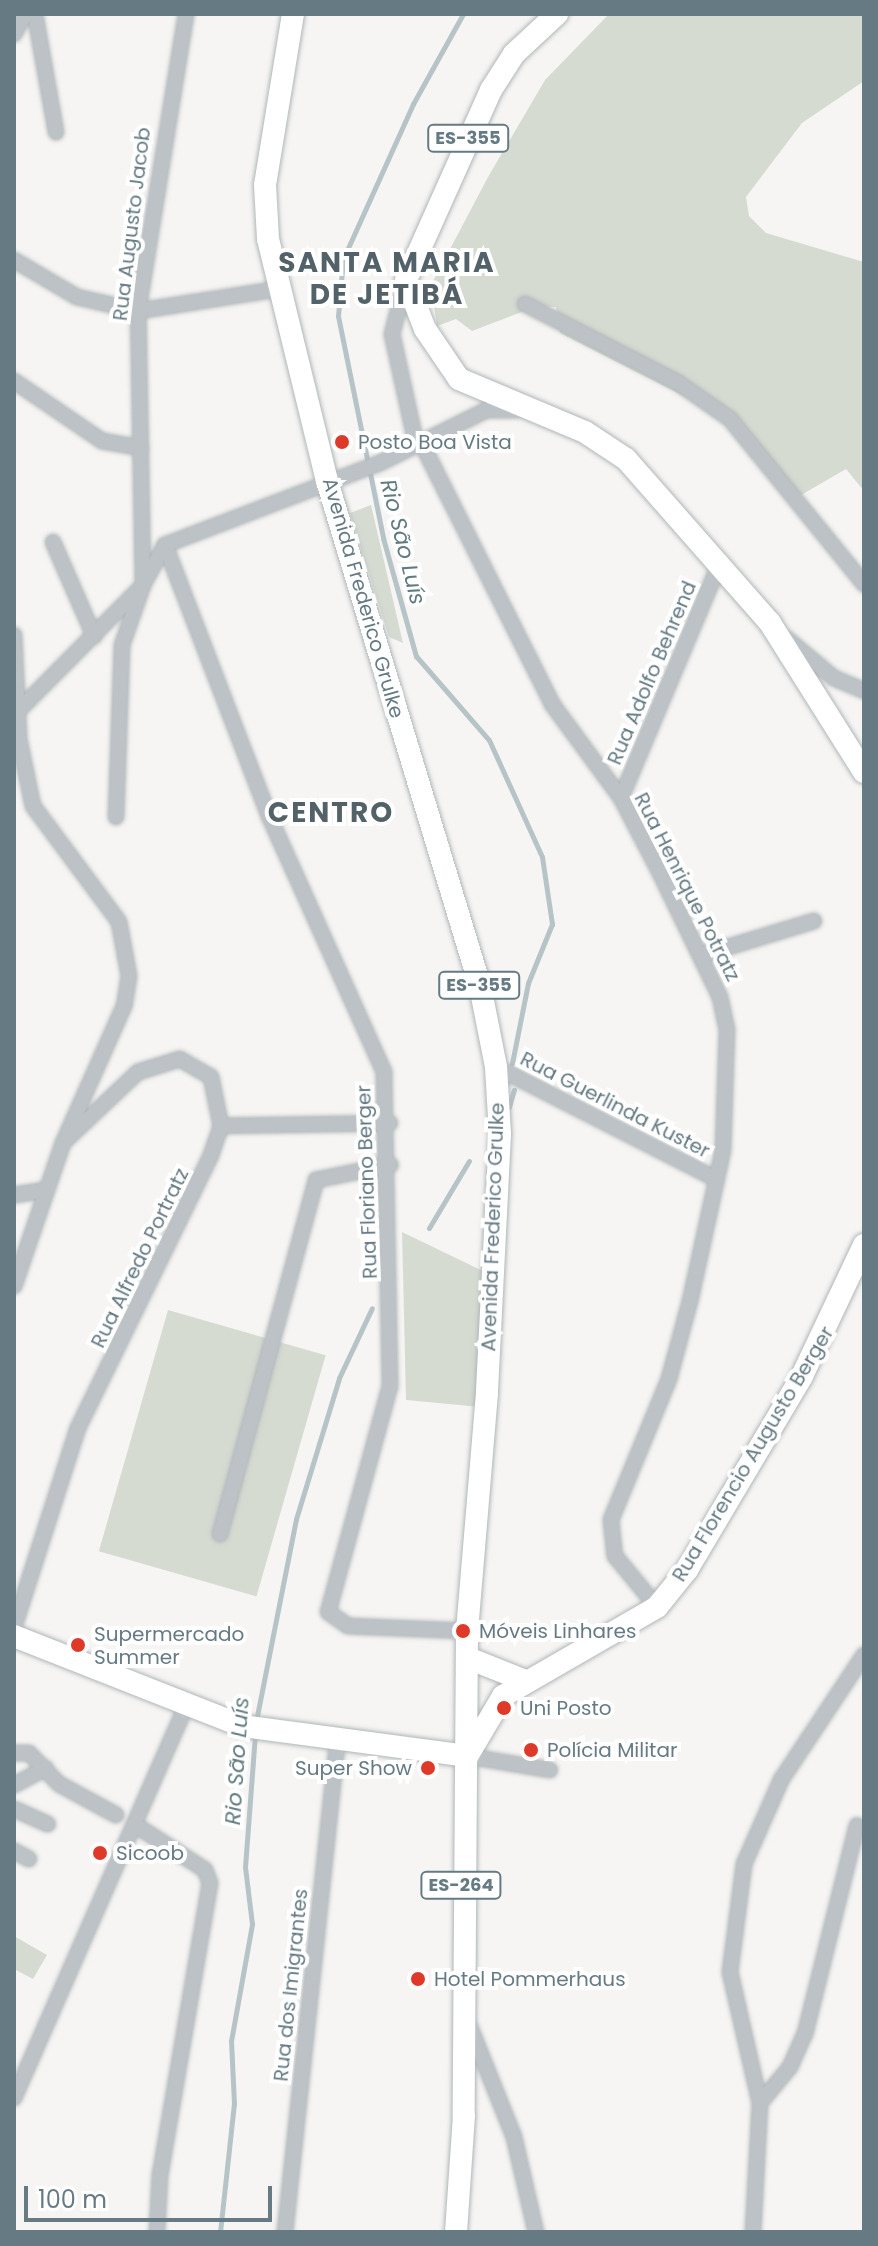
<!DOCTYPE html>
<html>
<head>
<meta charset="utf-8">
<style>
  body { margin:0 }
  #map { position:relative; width:878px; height:2246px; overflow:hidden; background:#f6f5f3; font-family:Poppins,sans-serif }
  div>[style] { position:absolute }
  .green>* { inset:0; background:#d6dbd2; transform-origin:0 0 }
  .stream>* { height:5px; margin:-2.5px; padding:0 2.5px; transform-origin:2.5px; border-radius:2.5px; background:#b6c4c7 }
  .roads { filter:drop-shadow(0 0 2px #b0b6b9) drop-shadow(0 0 2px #b0b6b9) }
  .minor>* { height:14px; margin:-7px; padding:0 7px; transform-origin:7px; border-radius:7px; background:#bcc2c5 }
  .major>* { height:22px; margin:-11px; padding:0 11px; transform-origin:11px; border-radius:11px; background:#fff }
  .dots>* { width:22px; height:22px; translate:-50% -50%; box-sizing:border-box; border:4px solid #fff; border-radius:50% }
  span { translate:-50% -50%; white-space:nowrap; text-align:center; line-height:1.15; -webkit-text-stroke:8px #fff; paint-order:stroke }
  .shield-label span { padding:2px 6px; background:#fff; border:2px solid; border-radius:6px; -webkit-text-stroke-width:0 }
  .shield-label { font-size:18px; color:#657a83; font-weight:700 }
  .street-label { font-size:20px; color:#657a83 }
  .poi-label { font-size:20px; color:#657a83 }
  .left { translate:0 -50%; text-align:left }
  .right { translate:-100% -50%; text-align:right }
  .water-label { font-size:22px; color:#617b7f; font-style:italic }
  .district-label { font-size:28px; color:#536268; font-weight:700; letter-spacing:2px }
  .frame { position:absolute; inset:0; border:16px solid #657a83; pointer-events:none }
  .scale { position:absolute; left:24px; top:2186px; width:248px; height:36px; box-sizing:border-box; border:4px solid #657a83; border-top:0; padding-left:10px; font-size:24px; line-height:28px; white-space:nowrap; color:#657a83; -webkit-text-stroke:6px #fff; paint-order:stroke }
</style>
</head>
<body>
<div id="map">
  <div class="green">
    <i style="clip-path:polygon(609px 14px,864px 14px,864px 81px,802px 123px,746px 197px,749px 216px,766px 233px,864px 262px,864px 491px,846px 469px,796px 498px,713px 411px,560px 333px,556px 307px,537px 306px,472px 331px,456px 319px,437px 326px,431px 285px,488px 177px,545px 80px)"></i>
    <i style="clip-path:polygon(371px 505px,403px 643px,389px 637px,350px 513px)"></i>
    <i style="clip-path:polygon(402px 1232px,489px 1274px,480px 1407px,406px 1400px)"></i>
    <i style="left:168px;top:1310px;width:164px;height:251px;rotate:16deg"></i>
    <i style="clip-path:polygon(14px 1936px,47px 1955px,33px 1979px,14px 1969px)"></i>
  </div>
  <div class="stream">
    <i style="left:463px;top:14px;width:103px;rotate:119.1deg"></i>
    <i style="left:413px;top:104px;width:170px;rotate:114.3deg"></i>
    <i style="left:343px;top:259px;width:57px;rotate:95deg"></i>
    <i style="left:338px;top:316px;width:227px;rotate:78.5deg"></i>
    <i style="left:383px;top:538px;width:123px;rotate:74.4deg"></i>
    <i style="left:416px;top:656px;width:111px;rotate:49deg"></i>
    <i style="left:489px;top:740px;width:128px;rotate:65.6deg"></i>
    <i style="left:542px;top:857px;width:68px;rotate:81.5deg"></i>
    <i style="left:552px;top:924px;width:64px;rotate:112.1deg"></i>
    <i style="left:528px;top:983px;width:82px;rotate:101.3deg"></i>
    <i style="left:509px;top:1107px;width:18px;rotate:-74deg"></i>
    <i style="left:429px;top:1228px;width:78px;rotate:-59.2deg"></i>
    <i style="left:256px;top:1721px;width:206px;rotate:-78.8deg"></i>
    <i style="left:296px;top:1519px;width:147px;rotate:-73deg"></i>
    <i style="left:339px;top:1378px;width:77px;rotate:-64.8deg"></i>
    <i style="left:220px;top:2232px;width:129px;rotate:-83.8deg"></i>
    <i style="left:234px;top:2104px;width:63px;rotate:-92.7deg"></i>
    <i style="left:231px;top:2041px;width:119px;rotate:-79.8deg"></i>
    <i style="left:252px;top:1924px;width:57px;rotate:-97deg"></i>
    <i style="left:245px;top:1867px;width:132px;rotate:-85.7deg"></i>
  </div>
  <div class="roads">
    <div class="minor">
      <i style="left:35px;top:14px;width:120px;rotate:79.9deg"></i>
      <i style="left:14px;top:34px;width:23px;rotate:-61deg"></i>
      <i style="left:14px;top:260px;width:73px;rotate:30.4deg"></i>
      <i style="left:77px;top:297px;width:63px;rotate:12.9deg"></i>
      <i style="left:138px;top:311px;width:143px;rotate:-8.9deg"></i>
      <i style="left:406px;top:280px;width:56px;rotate:104.5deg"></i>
      <i style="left:392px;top:334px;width:112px;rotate:77.6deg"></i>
      <i style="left:525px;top:304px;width:171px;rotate:27.2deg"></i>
      <i style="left:677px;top:382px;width:65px;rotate:34.9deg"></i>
      <i style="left:730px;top:419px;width:213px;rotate:50.9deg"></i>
      <i style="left:14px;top:381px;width:107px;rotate:34.3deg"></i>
      <i style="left:102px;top:441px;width:40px;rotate:10deg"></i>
      <i style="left:421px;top:442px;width:293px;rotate:63.4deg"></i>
      <i style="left:552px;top:704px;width:117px;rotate:53.7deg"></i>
      <i style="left:621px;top:798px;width:82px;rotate:62.5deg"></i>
      <i style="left:659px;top:871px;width:140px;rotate:64.2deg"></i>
      <i style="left:720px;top:997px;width:33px;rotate:78deg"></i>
      <i style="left:727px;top:1029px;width:121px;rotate:91.9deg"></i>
      <i style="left:723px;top:1150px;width:155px;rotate:102.3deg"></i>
      <i style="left:690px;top:1301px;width:81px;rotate:105.1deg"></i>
      <i style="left:669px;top:1379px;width:152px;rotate:112.4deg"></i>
      <i style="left:611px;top:1520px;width:36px;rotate:84deg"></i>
      <i style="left:615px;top:1556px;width:66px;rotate:50.5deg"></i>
      <i style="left:53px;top:542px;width:103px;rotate:66.4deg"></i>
      <i style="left:165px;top:545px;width:290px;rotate:69deg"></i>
      <i style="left:269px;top:816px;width:281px;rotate:65.8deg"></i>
      <i style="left:384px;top:1072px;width:314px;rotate:88.9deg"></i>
      <i style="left:390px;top:1386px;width:234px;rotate:105.3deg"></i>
      <i style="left:328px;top:1612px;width:24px;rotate:35deg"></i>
      <i style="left:348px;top:1626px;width:119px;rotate:2.4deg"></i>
      <i style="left:14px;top:635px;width:104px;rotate:87.2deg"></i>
      <i style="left:19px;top:739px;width:68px;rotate:78.2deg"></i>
      <i style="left:33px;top:806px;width:144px;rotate:53.4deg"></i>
      <i style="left:119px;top:922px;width:55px;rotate:79.5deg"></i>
      <i style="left:129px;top:976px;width:30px;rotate:99deg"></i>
      <i style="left:124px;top:1006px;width:150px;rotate:114deg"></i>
      <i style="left:63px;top:1143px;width:151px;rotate:108.9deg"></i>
      <i style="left:785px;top:637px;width:64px;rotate:39.9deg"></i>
      <i style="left:834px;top:678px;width:33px;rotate:23deg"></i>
      <i style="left:20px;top:709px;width:175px;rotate:-45.2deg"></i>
      <i style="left:143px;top:585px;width:46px;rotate:-61.2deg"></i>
      <i style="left:165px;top:545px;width:230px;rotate:-20.9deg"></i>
      <i style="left:380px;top:463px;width:119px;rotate:-26.4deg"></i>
      <i style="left:487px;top:410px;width:34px"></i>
      <i style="left:621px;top:798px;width:255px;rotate:-67.2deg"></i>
      <i style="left:116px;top:817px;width:172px;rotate:-88deg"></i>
      <i style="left:122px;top:645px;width:64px;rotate:-70.7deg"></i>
      <i style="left:143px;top:585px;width:274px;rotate:-91deg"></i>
      <i style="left:138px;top:311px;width:301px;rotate:-80.8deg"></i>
      <i style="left:702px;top:955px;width:117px;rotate:-16.9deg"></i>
      <i style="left:496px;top:1067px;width:247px;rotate:27deg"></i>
      <i style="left:221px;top:1126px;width:169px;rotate:-1deg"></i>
      <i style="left:14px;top:1195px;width:32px;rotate:-9deg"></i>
      <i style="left:220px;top:1534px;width:367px;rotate:-74.8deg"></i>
      <i style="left:316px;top:1180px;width:76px;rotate:-11.5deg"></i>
      <i style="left:14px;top:1627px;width:209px;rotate:-72.2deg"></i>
      <i style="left:78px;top:1428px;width:304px;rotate:-64deg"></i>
      <i style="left:211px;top:1155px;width:31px;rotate:-71deg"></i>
      <i style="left:221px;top:1126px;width:50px;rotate:-101.5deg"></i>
      <i style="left:211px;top:1077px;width:36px;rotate:-150deg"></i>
      <i style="left:180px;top:1059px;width:44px;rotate:162.8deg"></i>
      <i style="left:138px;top:1072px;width:103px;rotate:136.6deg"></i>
      <i style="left:14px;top:1753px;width:15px"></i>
      <i style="left:29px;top:1753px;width:43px;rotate:45.9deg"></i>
      <i style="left:59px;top:1784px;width:65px;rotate:28.5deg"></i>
      <i style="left:467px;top:1756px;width:84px;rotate:9.6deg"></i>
      <i style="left:14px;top:1785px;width:36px;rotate:-28deg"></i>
      <i style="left:14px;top:1809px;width:37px;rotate:24deg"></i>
      <i style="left:137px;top:1826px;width:81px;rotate:32.9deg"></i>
      <i style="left:205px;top:1870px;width:14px;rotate:69deg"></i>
      <i style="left:210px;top:1883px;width:295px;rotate:99.7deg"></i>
      <i style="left:160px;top:2174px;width:58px;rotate:93deg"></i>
      <i style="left:14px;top:1851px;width:17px;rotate:28deg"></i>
      <i style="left:468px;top:2022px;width:124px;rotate:68.2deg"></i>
      <i style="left:514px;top:2137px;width:98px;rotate:77deg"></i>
      <i style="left:14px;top:2098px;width:427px;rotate:-66.3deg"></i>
      <i style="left:760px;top:2103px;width:47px;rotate:-50.2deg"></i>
      <i style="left:790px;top:2067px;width:36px;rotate:-66deg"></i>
      <i style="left:805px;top:2034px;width:215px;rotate:-76deg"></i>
      <i style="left:285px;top:2232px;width:493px;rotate:-83.9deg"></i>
      <i style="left:753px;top:2232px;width:129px;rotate:-86.9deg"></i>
      <i style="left:760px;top:2103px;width:134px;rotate:-102.9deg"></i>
      <i style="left:730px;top:1972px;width:109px;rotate:-82.6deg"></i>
      <i style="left:744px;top:1864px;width:92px;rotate:-66.2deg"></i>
      <i style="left:781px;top:1780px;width:150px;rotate:-56.4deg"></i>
    </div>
    <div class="major">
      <i style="left:293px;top:14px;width:173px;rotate:99.3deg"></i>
      <i style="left:265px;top:185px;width:54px;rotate:86.8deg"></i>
      <i style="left:268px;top:239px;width:249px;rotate:76.3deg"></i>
      <i style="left:327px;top:481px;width:528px;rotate:73.14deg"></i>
      <i style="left:480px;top:986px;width:83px;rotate:78.8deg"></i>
      <i style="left:496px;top:1067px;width:67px;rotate:86.6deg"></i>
      <i style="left:500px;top:1134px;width:259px;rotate:92.9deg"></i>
      <i style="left:487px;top:1393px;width:239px;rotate:94.8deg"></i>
      <i style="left:467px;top:1631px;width:484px;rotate:90.4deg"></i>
      <i style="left:464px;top:2115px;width:117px;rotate:93.9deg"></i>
      <i style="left:557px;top:14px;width:59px;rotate:137.1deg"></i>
      <i style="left:514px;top:54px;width:43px;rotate:122.6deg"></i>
      <i style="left:491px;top:90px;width:208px;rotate:114.1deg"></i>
      <i style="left:406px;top:280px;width:53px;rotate:68.8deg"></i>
      <i style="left:425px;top:329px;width:60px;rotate:55.8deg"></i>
      <i style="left:459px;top:379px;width:137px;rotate:22.8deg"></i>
      <i style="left:585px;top:432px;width:49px;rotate:33.4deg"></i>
      <i style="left:626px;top:459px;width:218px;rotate:48.7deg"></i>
      <i style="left:770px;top:623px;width:176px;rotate:57.8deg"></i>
      <i style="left:14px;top:1636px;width:246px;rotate:21.5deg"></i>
      <i style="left:243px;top:1726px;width:226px;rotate:7.6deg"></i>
      <i style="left:468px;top:1658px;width:59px;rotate:21.8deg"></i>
      <i style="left:468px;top:1755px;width:69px;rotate:-59.3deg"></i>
      <i style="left:503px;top:1696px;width:178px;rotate:-30deg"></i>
      <i style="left:657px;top:1607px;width:48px;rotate:-51deg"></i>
      <i style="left:687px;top:1570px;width:226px;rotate:-59.3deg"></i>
      <i style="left:802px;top:1376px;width:145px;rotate:-64.7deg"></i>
    </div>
  </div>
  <div class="dots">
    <i style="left:342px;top:442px;background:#df3a29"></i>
    <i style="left:463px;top:1631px;background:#df3a29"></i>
    <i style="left:78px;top:1645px;background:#df3a29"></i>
    <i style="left:504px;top:1708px;background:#df3a29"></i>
    <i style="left:531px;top:1750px;background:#df3a29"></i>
    <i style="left:428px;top:1768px;background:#df3a29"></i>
    <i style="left:100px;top:1853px;background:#df3a29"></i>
    <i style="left:418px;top:1979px;background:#df3a29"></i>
  </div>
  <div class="shield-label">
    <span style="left:468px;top:138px">ES-355</span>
    <span style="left:479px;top:985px">ES-355</span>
    <span style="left:461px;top:1885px">ES-264</span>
  </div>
  <div class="street-label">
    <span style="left:132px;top:224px;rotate:-83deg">Rua Augusto Jacob</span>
    <span style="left:363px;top:598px;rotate:74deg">Avenida Frederico Grulke</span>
    <span style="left:652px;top:673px;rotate:-67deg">Rua Adolfo Behrend</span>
    <span style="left:687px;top:887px;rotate:63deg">Rua Henrique Potratz</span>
    <span style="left:615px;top:1105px;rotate:27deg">Rua Guerlinda Kuster</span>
    <span style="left:367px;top:1182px;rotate:-92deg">Rua Floriano Berger</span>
    <span style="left:493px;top:1227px;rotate:-88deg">Avenida Frederico Grulke</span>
    <span style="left:140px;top:1258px;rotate:-64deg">Rua Alfredo Portratz</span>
    <span style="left:753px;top:1454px;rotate:-59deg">Rua Florencio Augusto Berger</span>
    <span style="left:291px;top:1985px;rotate:-84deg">Rua dos Imigrantes</span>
  </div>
  <div class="poi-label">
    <span class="left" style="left:358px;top:442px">Posto Boa Vista</span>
    <span class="left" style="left:479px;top:1631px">Móveis Linhares</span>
    <span class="left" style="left:94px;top:1646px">Supermercado<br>Summer</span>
    <span class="left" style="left:520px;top:1708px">Uni Posto</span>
    <span class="left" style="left:547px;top:1750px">Polícia Militar</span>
    <span class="right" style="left:412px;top:1768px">Super Show</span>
    <span class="left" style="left:116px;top:1853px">Sicoob</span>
    <span class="left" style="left:434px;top:1979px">Hotel Pommerhaus</span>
  </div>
  <div class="water-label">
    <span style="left:403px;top:542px;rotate:76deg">Rio São Luís</span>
    <span style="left:237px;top:1761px;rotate:-86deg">Rio São Luís</span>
  </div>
  <div class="district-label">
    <span style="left:387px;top:279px">SANTA MARIA<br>DE JETIBÁ</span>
    <span style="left:331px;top:813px">CENTRO</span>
  </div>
  <div class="frame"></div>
  <div class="scale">100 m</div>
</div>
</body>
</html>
